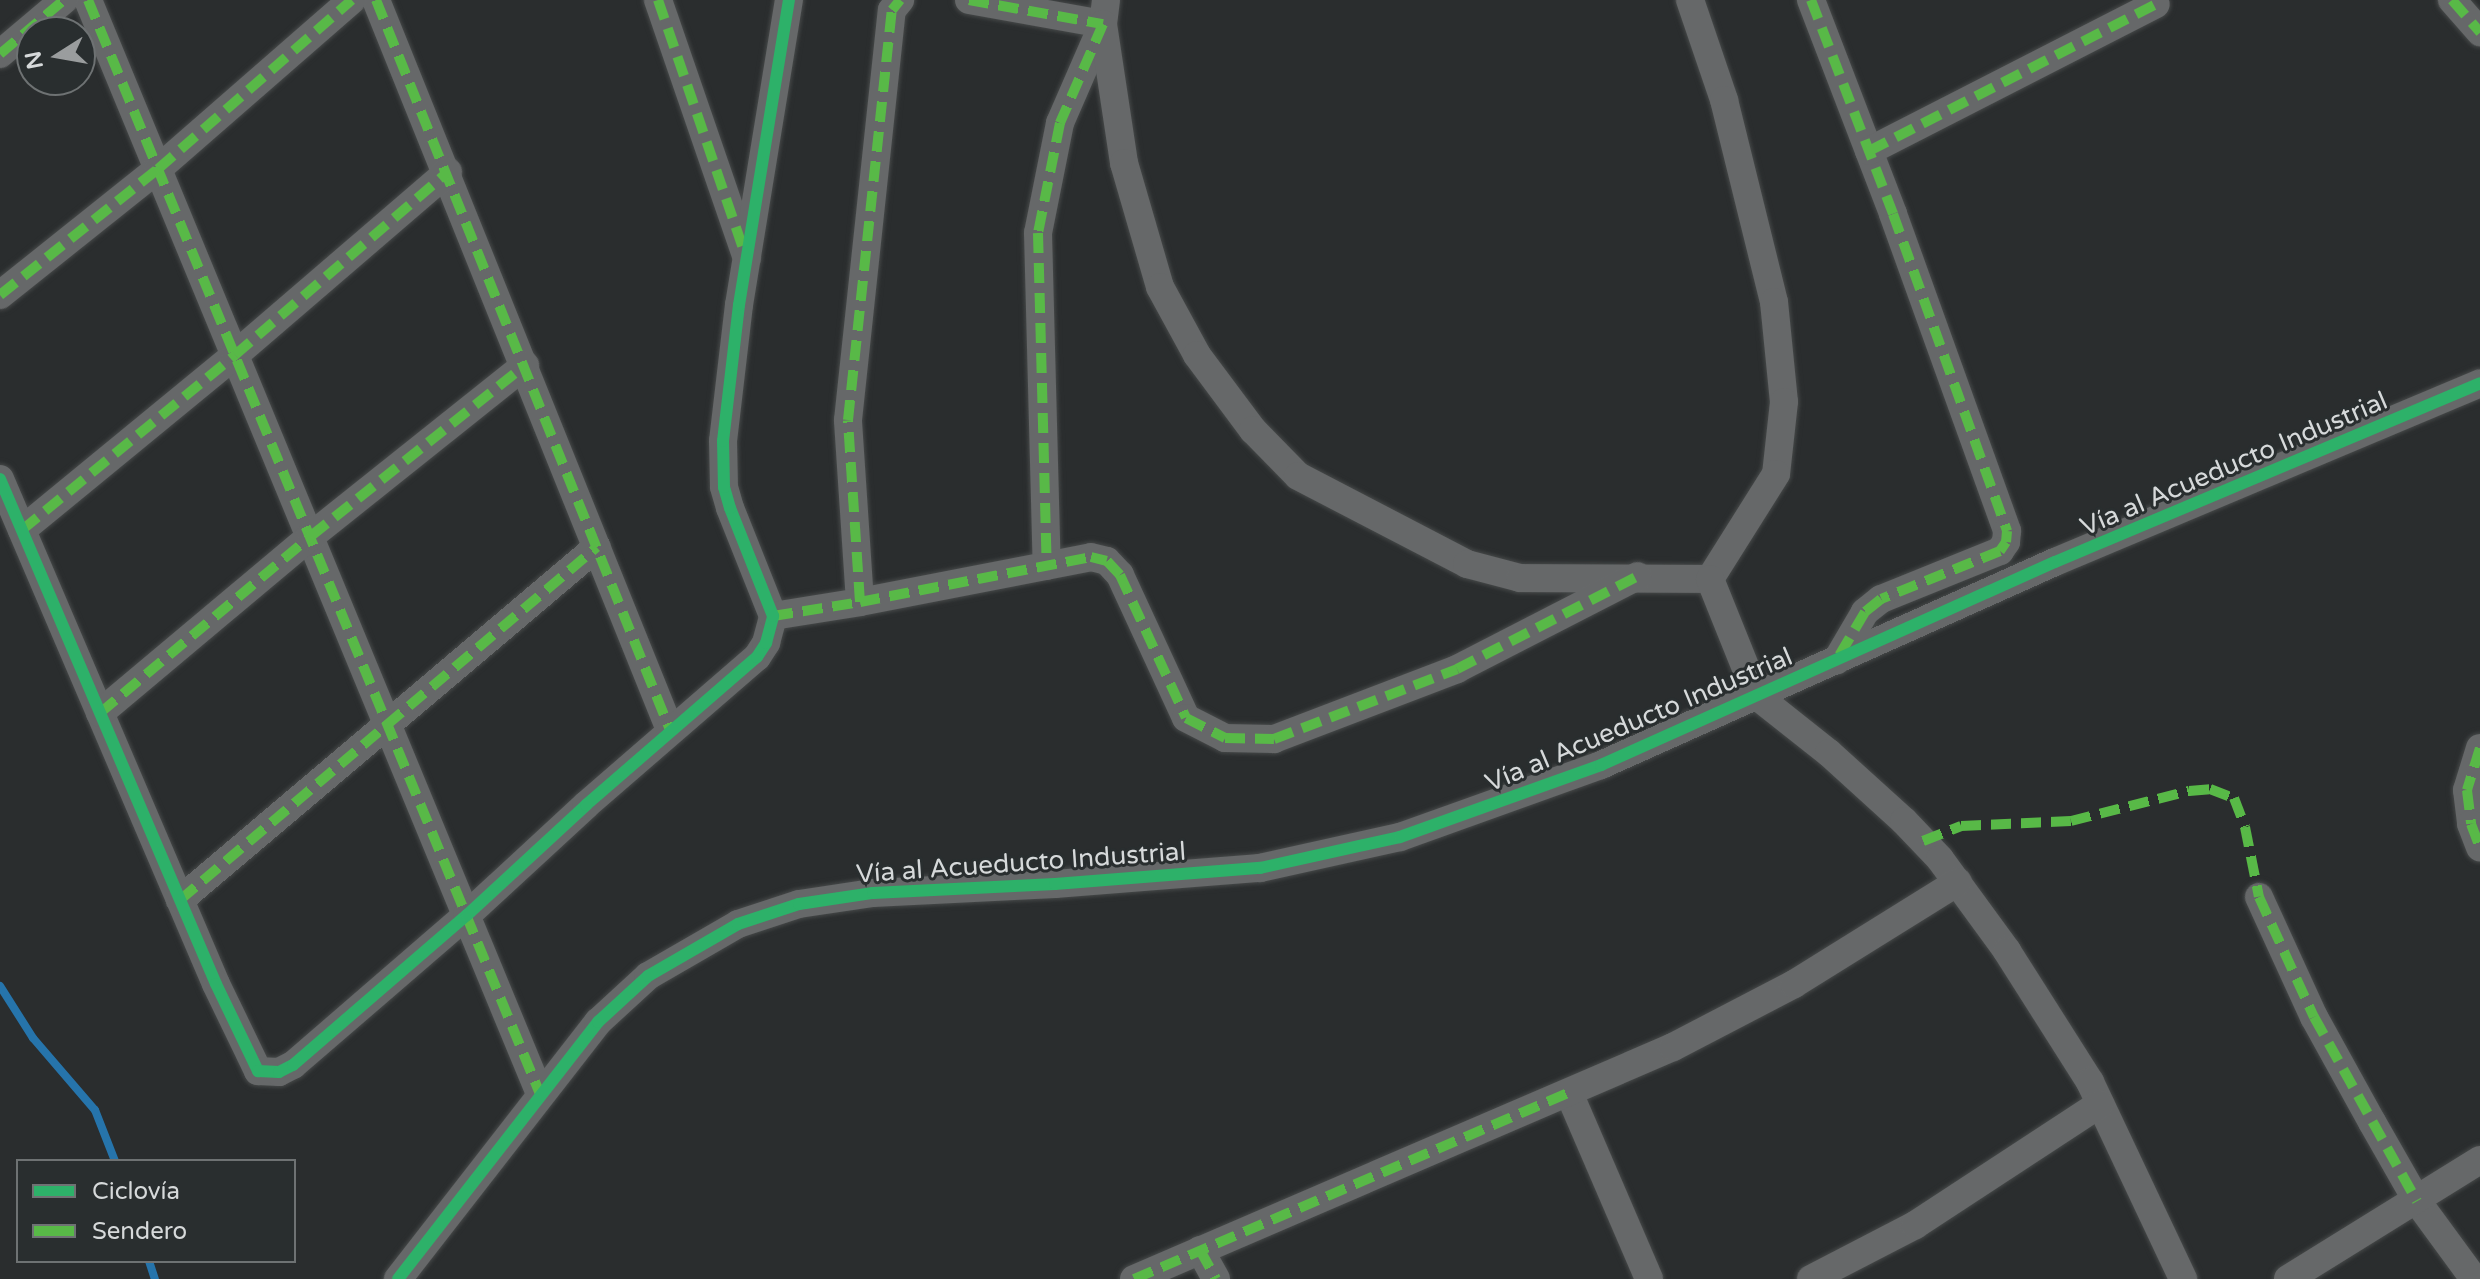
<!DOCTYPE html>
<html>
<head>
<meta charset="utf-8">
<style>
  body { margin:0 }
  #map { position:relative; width:2480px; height:1279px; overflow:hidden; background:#2a2d2e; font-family:"Varela Round",sans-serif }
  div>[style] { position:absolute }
  .stream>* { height:8px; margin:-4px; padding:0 4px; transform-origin:4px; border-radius:4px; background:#2674ab }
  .roads { filter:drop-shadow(0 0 2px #464949) drop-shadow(0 0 2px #464949) }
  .minor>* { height:28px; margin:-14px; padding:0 14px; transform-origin:14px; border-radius:14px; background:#666869 }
  .quiet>* { height:10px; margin-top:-5px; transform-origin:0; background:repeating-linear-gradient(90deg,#58b947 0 20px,transparent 0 30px) }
  .cycleway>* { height:12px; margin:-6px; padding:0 6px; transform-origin:6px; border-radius:6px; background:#2db169 }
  span { translate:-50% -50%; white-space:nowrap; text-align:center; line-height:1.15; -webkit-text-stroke:6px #292e2f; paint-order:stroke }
  .street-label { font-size:26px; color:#d6d9da }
  .legend { position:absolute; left:16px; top:1159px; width:280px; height:104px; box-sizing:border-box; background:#292e2f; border:2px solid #6e7273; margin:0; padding:10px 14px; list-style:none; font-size:24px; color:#d6d9da }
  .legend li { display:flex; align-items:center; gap:16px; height:40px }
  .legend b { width:40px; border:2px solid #6e7273 }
  .north { position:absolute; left:16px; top:16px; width:80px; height:80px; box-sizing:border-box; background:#292e2f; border:2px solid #6e7273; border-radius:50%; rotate:259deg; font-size:22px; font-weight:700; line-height:32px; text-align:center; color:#d6d9da }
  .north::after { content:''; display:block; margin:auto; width:28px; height:36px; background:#9a9d9e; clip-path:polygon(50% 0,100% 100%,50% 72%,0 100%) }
</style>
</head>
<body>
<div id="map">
  <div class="stream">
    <i style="left:0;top:986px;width:62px;rotate:57.6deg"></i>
    <i style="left:33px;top:1038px;width:95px;rotate:49.3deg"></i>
    <i style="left:95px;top:1110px;width:55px;rotate:68.6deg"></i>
    <i style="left:149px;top:1261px;width:19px;rotate:72deg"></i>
  </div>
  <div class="roads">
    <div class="minor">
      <i style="left:88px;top:0;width:1184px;rotate:67.55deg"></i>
      <i style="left:376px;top:0;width:787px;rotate:68.06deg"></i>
      <i style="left:658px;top:0;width:273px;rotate:71deg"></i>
      <i style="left:969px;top:0;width:136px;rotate:10.2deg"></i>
      <i style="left:1103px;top:24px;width:108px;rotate:113.5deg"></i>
      <i style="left:1060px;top:123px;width:112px;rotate:101.3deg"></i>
      <i style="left:1038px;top:233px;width:333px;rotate:88.5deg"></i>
      <i style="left:1106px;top:0;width:24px;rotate:97deg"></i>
      <i style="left:1103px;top:24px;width:141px;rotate:81.4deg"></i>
      <i style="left:1124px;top:163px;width:129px;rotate:73.8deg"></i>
      <i style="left:1160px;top:287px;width:77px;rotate:61.4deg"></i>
      <i style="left:1197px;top:355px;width:94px;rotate:53.3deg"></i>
      <i style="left:1253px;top:430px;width:64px;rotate:45.6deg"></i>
      <i style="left:1298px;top:476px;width:191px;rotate:27.5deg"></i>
      <i style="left:1467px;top:564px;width:55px;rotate:14.8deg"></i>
      <i style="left:1520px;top:578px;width:190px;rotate:0.3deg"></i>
      <i style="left:1690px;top:0;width:106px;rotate:71.2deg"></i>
      <i style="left:1724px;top:100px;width:208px;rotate:76.1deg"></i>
      <i style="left:1774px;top:302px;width:100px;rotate:84.3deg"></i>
      <i style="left:1784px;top:402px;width:72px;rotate:96.3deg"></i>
      <i style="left:1776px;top:474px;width:124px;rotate:122.2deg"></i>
      <i style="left:1811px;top:0;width:229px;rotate:69deg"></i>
      <i style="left:1893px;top:214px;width:337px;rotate:70.2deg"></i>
      <i style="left:2007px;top:531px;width:11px;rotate:95deg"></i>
      <i style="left:2006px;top:542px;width:11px;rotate:124deg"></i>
      <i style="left:2000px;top:551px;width:128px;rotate:158deg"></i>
      <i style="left:1881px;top:599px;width:21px;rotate:141deg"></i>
      <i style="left:1865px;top:612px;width:56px;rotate:120.3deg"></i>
      <i style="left:2452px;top:0;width:43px;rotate:48.8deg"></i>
      <i style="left:0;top:54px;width:84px;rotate:-40.2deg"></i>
      <i style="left:1869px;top:151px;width:322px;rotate:-27.1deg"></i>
      <i style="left:0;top:295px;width:202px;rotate:-38.6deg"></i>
      <i style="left:158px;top:169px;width:257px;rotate:-41.1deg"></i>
      <i style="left:0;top:479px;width:549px;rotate:66.84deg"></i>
      <i style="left:216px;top:984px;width:97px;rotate:64.2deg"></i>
      <i style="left:258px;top:1071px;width:21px;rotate:3deg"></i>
      <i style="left:279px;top:1072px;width:16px;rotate:-27deg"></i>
      <i style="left:293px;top:1065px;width:230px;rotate:-40.8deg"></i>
      <i style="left:467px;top:915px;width:162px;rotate:-42.7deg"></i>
      <i style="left:586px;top:805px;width:226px;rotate:-40.9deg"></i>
      <i style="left:757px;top:657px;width:17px;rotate:-57deg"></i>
      <i style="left:766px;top:643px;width:28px;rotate:-75deg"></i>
      <i style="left:773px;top:616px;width:116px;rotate:-111.7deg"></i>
      <i style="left:730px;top:508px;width:22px;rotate:-106deg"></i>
      <i style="left:724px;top:487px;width:46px;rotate:-91.2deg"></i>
      <i style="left:723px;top:441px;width:137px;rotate:-83.3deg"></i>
      <i style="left:739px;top:305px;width:309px;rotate:-80.7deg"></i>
      <i style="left:22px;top:530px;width:276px;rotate:-39.4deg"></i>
      <i style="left:235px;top:355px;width:281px;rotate:-40.7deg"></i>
      <i style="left:1710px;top:579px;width:126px;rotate:68.1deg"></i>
      <i style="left:1757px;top:696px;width:92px;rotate:38.4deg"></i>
      <i style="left:1829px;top:753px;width:101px;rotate:42.2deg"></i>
      <i style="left:1904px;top:821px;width:52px;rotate:46.5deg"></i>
      <i style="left:1940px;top:859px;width:114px;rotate:53.9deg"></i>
      <i style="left:2007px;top:951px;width:155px;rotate:57.6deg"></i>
      <i style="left:2090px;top:1082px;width:218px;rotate:64.7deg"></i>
      <i style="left:860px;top:602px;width:182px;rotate:-93.8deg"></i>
      <i style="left:848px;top:420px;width:412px;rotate:-83.9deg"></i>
      <i style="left:892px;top:10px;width:13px;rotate:-51deg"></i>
      <i style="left:773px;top:616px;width:88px;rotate:-9.1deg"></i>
      <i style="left:860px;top:602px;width:235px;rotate:-11deg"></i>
      <i style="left:1091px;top:557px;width:16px;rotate:14deg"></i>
      <i style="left:1107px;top:561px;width:19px;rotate:47deg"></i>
      <i style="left:1120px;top:575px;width:157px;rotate:65.2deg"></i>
      <i style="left:1186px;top:718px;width:44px;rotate:27.1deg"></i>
      <i style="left:1225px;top:738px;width:49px;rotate:1.2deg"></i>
      <i style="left:1274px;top:739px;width:196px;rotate:-20.9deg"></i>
      <i style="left:1457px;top:669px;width:203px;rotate:-27.2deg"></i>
      <i style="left:100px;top:713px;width:275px;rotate:-40deg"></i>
      <i style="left:311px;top:536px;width:274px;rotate:-38.6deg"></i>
      <i style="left:2480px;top:748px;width:44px;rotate:107.2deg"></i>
      <i style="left:2467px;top:790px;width:34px;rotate:83deg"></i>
      <i style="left:2471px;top:824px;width:25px;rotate:69deg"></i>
      <i style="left:2259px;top:897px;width:132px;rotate:65.4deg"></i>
      <i style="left:2314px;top:1017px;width:120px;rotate:61.1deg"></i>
      <i style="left:2372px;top:1122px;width:91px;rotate:60.3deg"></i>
      <i style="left:2417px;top:1201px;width:97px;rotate:53.8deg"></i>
      <i style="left:180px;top:900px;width:546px;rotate:-40.25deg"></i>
      <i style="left:1569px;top:1093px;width:202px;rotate:66.7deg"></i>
      <i style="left:1200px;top:1250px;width:33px;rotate:61deg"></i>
      <i style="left:398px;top:1279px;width:326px;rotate:-52.1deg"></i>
      <i style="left:598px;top:1022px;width:68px;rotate:-42.6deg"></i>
      <i style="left:648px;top:976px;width:104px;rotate:-30deg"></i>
      <i style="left:738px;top:924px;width:64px;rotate:-18.2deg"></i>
      <i style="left:799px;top:904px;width:75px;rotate:-8.5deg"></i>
      <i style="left:873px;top:893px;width:182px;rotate:-2.8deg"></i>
      <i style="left:1055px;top:884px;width:206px;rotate:-4.5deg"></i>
      <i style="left:1260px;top:868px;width:143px;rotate:-12.5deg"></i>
      <i style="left:1400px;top:837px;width:214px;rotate:-19.7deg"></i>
      <i style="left:1601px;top:765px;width:497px;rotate:-24.1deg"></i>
      <i style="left:2055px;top:562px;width:461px;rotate:-22.8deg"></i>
      <i style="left:1134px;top:1279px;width:587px;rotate:-23.29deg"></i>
      <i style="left:1673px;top:1047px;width:136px;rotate:-27.5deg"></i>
      <i style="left:1794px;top:984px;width:193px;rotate:-31.9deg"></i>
      <i style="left:1811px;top:1279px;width:117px;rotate:-27.4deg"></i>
      <i style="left:1915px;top:1225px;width:221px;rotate:-33.2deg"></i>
      <i style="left:2288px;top:1279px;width:226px;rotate:-31.8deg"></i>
    </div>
  </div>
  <div class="quiet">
    <i style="left:88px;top:0;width:1184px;rotate:67.55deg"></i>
    <i style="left:376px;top:0;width:787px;rotate:68.06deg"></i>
    <i style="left:658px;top:0;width:265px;rotate:71.1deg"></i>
    <i style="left:969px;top:0;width:136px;rotate:10.2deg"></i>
    <i style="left:1103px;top:24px;width:108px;rotate:113.5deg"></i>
    <i style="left:1060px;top:123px;width:112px;rotate:101.3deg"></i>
    <i style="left:1038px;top:233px;width:333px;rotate:88.5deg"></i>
    <i style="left:1811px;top:0;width:229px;rotate:69deg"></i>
    <i style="left:1893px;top:214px;width:337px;rotate:70.2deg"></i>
    <i style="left:2007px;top:531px;width:11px;rotate:95deg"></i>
    <i style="left:2006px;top:542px;width:11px;rotate:124deg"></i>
    <i style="left:2000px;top:551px;width:128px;rotate:158deg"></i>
    <i style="left:1881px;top:599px;width:21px;rotate:141deg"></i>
    <i style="left:1865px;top:612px;width:51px;rotate:120.6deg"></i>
    <i style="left:2452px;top:0;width:43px;rotate:48.8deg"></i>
    <i style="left:0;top:54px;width:84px;rotate:-40.2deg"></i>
    <i style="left:1869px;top:151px;width:322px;rotate:-27.1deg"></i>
    <i style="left:0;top:295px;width:202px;rotate:-38.6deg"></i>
    <i style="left:158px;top:169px;width:257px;rotate:-41.1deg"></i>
    <i style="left:22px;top:530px;width:276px;rotate:-39.4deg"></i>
    <i style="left:235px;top:355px;width:281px;rotate:-40.7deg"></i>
    <i style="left:860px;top:602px;width:182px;rotate:-93.8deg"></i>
    <i style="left:848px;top:420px;width:412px;rotate:-83.9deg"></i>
    <i style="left:892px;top:10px;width:13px;rotate:-51deg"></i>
    <i style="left:773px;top:616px;width:88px;rotate:-9.1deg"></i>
    <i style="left:860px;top:602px;width:235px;rotate:-11deg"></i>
    <i style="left:1091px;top:557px;width:16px;rotate:14deg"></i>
    <i style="left:1107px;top:561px;width:19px;rotate:47deg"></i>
    <i style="left:1120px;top:575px;width:157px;rotate:65.2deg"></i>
    <i style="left:1186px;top:718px;width:44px;rotate:27.1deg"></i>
    <i style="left:1225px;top:738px;width:49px;rotate:1.2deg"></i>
    <i style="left:1274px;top:739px;width:196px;rotate:-20.9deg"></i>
    <i style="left:1457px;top:669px;width:203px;rotate:-27.2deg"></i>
    <i style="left:100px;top:713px;width:275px;rotate:-40deg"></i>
    <i style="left:311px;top:536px;width:274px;rotate:-38.6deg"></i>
    <i style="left:2480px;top:748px;width:44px;rotate:107.2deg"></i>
    <i style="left:2467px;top:790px;width:34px;rotate:83deg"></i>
    <i style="left:2471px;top:824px;width:25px;rotate:69deg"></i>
    <i style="left:1923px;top:841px;width:41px;rotate:-21.5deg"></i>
    <i style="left:1961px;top:826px;width:110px;rotate:-2.6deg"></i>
    <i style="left:2071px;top:821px;width:122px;rotate:-14.3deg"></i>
    <i style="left:2189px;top:791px;width:21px;rotate:-5deg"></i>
    <i style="left:2210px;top:789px;width:26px;rotate:21deg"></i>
    <i style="left:2234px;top:798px;width:31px;rotate:69deg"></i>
    <i style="left:2245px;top:827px;width:71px;rotate:78.7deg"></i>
    <i style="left:2259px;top:897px;width:132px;rotate:65.4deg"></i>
    <i style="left:2314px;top:1017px;width:211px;rotate:60.8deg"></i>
    <i style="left:180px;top:900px;width:546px;rotate:-40.25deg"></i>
    <i style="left:1200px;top:1250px;width:33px;rotate:61deg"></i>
    <i style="left:1134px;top:1279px;width:473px;rotate:-23.2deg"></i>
  </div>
  <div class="cycleway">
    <i style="left:0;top:479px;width:549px;rotate:66.84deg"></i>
    <i style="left:216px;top:984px;width:97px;rotate:64.2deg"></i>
    <i style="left:258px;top:1071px;width:21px;rotate:3deg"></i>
    <i style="left:279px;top:1072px;width:16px;rotate:-27deg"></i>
    <i style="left:293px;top:1065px;width:230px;rotate:-40.8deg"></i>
    <i style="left:467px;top:915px;width:162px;rotate:-42.7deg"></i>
    <i style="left:586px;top:805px;width:226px;rotate:-40.9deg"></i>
    <i style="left:757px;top:657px;width:17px;rotate:-57deg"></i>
    <i style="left:766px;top:643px;width:28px;rotate:-75deg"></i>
    <i style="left:773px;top:616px;width:116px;rotate:-111.7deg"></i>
    <i style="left:730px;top:508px;width:22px;rotate:-106deg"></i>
    <i style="left:724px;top:487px;width:46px;rotate:-91.2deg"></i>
    <i style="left:723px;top:441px;width:137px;rotate:-83.3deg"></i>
    <i style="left:739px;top:305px;width:309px;rotate:-80.7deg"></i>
    <i style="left:398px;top:1279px;width:326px;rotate:-52.1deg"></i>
    <i style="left:598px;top:1022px;width:68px;rotate:-42.6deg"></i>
    <i style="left:648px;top:976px;width:104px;rotate:-30deg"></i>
    <i style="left:738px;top:924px;width:64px;rotate:-18.2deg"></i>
    <i style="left:799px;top:904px;width:75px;rotate:-8.5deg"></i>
    <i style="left:873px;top:893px;width:182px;rotate:-2.8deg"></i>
    <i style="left:1055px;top:884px;width:206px;rotate:-4.5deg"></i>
    <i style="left:1260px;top:868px;width:143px;rotate:-12.5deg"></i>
    <i style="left:1400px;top:837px;width:214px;rotate:-19.7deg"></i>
    <i style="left:1601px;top:765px;width:497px;rotate:-24.1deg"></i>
    <i style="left:2055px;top:562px;width:461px;rotate:-22.8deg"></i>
  </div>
  <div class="street-label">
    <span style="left:2234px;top:464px;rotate:-23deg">Vía al Acueducto Industrial</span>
    <span style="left:1639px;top:720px;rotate:-23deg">Vía al Acueducto Industrial</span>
    <span style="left:1021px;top:863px;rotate:-4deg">Vía al Acueducto Industrial</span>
  </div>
  <ul class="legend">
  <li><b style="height:10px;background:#2db169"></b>Ciclovía</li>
  <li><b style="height:10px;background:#58b947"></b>Sendero</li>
  </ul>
  <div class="north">N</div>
</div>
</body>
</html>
